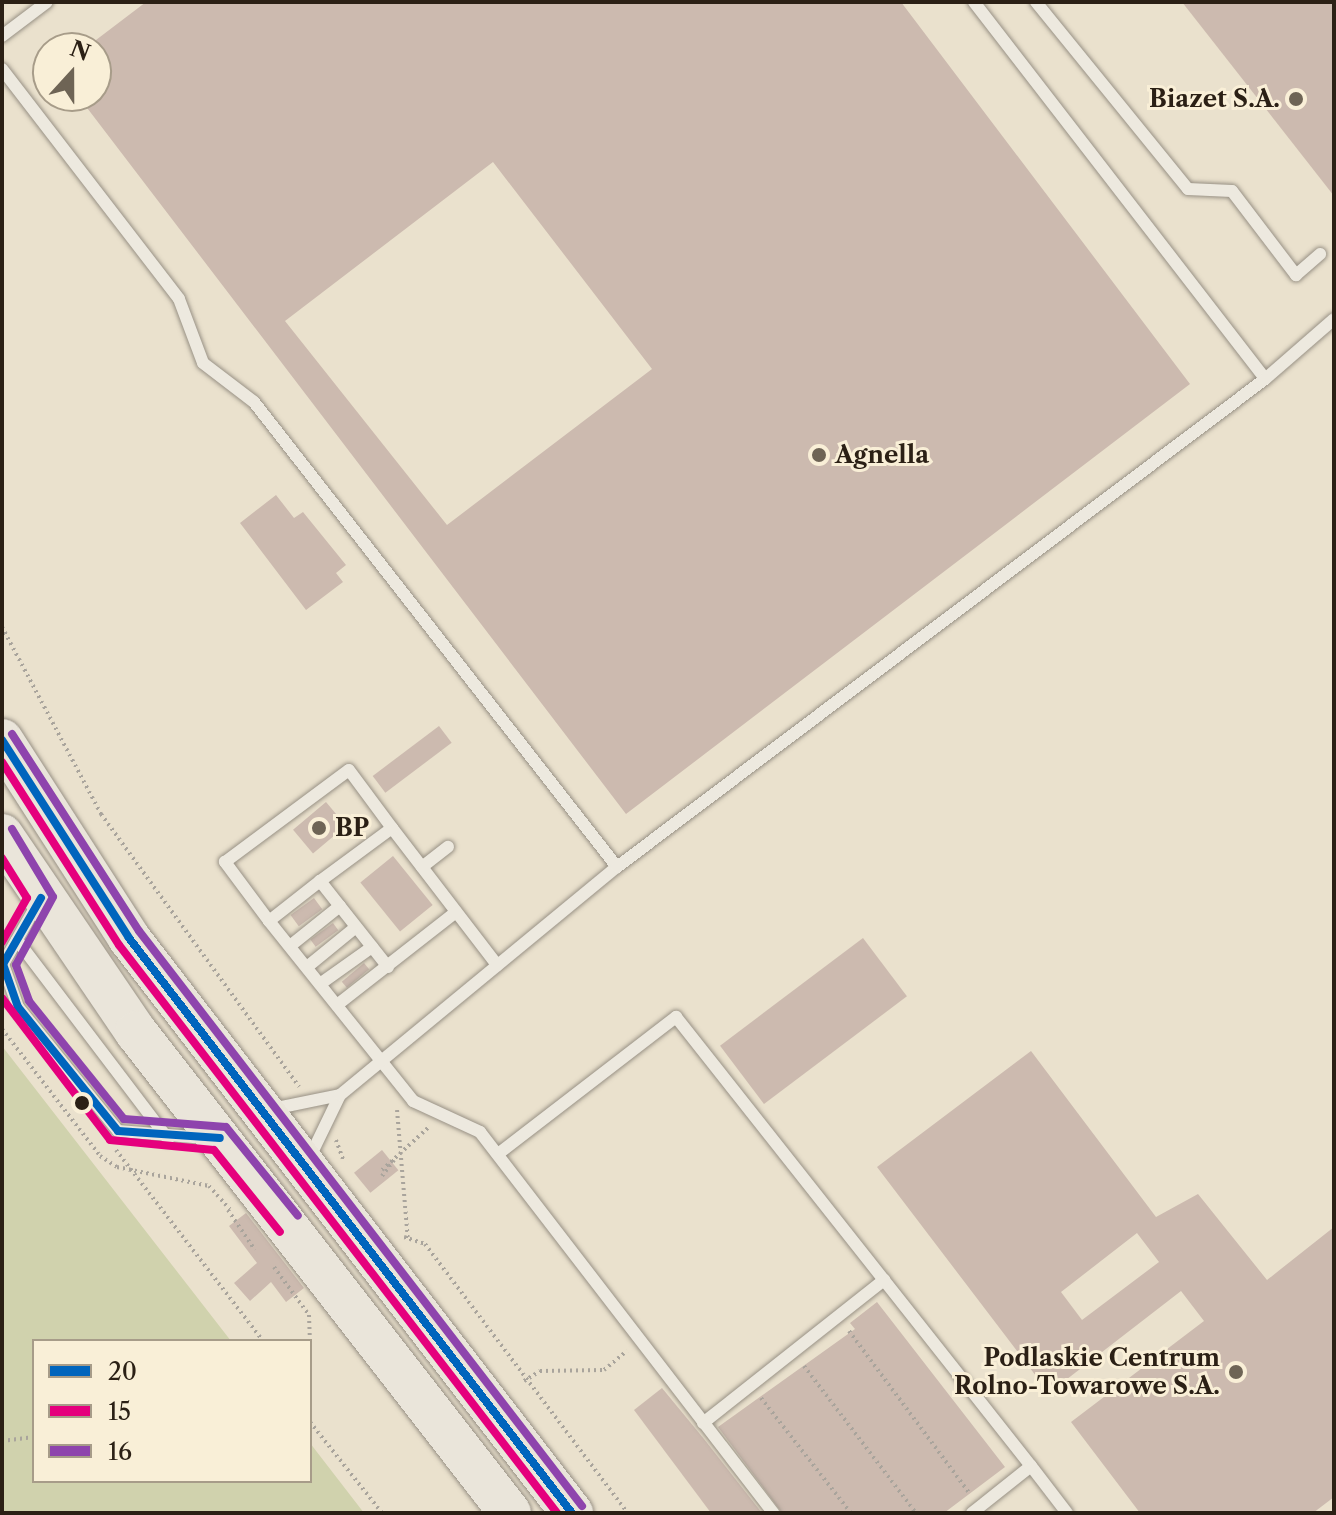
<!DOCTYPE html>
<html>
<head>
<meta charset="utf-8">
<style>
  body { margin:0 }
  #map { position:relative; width:1336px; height:1515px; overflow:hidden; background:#eae1cd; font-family:"Libre Caslon Text",serif }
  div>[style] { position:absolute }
  .green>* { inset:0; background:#d0d2ad }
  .building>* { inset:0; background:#ccbaaf; transform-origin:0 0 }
  .path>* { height:4px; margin-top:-2px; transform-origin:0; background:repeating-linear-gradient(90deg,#a9a49c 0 2px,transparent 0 6px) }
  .roads { filter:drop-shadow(0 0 2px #989185) drop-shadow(0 0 2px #989185) }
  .service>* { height:12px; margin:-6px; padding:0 6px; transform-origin:6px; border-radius:6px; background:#ede9df }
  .trunk>* { height:42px; margin:-21px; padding:0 21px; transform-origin:21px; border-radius:21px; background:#eae5da }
  .bus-1>* { height:8px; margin:-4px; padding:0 4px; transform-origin:4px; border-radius:4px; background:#0065bd }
  .bus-2>* { height:8px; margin:-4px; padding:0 4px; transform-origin:4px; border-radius:4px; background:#e5007d }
  .bus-3>* { height:8px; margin:-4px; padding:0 4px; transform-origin:4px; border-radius:4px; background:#8e44ad }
  .dots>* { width:22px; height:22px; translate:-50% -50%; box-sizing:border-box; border:4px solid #f9efd7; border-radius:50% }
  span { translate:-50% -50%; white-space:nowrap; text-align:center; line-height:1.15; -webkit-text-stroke:6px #f9efd7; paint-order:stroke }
  .poi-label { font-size:24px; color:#2b2015; font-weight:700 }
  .right { translate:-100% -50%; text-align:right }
  .left { translate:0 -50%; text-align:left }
  .frame { position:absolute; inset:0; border:4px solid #2b2015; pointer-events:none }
  .legend { position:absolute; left:32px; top:1339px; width:280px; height:144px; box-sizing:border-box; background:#f9efd7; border:2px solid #a79c89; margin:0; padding:10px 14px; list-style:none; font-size:24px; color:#2b2015 }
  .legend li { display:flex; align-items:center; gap:16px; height:40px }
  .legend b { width:40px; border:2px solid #a79c89 }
  .north { position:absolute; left:32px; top:32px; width:80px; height:80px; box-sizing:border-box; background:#f9efd7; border:2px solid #a79c89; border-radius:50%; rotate:21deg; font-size:22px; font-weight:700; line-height:32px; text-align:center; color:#2b2015 }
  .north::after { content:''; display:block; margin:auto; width:28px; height:36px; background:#6e6455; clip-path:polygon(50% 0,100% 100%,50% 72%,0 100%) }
</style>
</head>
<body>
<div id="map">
  <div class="green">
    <i style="clip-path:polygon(2px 1046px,231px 1341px,34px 1341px,34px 1481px,310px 1481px,310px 1443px,364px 1513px,2px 1513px)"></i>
  </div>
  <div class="building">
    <i style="clip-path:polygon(evenodd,146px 2px,901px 2px,1190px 384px,626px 814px,78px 96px,96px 96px,96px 40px,146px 2px,493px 162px,652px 369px,447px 525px,285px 321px,493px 162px)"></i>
    <i style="clip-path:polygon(1182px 2px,1334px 2px,1334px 196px)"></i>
    <i style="clip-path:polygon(276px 495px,294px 518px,303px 512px,346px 565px,336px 573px,343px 582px,306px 610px,240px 523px)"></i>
    <i style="left:439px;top:726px;width:21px;height:83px;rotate:53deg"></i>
    <i style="left:326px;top:802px;width:31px;height:43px;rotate:50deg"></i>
    <i style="left:393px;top:856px;width:63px;height:42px;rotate:51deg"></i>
    <i style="left:314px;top:898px;width:14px;height:29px;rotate:54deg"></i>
    <i style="left:333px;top:923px;width:9px;height:28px;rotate:54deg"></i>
    <i style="left:863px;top:938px;width:73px;height:179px;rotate:53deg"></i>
    <i style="left:364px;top:963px;width:8px;height:29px;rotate:50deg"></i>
    <i style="clip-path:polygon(evenodd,1031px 1051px,1156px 1217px,1198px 1194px,1267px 1280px,1334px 1227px,1334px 1497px,1313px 1513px,1140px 1513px,1071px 1422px,1204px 1321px,1181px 1291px,1049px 1393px,877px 1167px,1031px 1051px,1137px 1233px,1159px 1262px,1082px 1320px,1061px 1292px,1137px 1233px)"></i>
    <i style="left:382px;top:1150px;width:26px;height:36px;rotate:51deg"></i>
    <i style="clip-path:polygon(246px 1213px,304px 1288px,286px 1302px,271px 1282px,250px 1301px,234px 1283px,257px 1263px,229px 1226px)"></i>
    <i style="clip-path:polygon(877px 1302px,1005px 1467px,944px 1513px,782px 1513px,718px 1427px,855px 1329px,850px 1323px)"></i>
    <i style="clip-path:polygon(662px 1388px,704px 1439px,762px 1513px,711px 1513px,634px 1410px)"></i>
  </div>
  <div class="path">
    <i style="left:2px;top:627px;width:212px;rotate:62.1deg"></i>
    <i style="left:101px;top:814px;width:337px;rotate:54deg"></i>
    <i style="left:2px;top:1029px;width:160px;rotate:52.3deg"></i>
    <i style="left:100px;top:1156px;width:20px;rotate:33deg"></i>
    <i style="left:117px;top:1167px;width:94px;rotate:11.7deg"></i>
    <i style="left:209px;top:1186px;width:31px;rotate:48deg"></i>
    <i style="left:397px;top:1110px;width:130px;rotate:85.2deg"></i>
    <i style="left:336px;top:1140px;width:23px;rotate:70deg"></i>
    <i style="left:116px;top:1150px;width:241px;rotate:52.4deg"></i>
    <i style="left:382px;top:1170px;width:65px;rotate:-42.5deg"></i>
    <i style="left:382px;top:1176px;width:20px;rotate:-53deg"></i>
    <i style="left:228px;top:1210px;width:48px;rotate:56deg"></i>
    <i style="left:404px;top:1237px;width:22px;rotate:18deg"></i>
    <i style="left:425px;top:1244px;width:337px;rotate:53deg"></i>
    <i style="left:274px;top:1267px;width:59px;rotate:53.9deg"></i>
    <i style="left:309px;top:1315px;width:26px;rotate:88deg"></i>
    <i style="left:849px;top:1331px;width:203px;rotate:53.4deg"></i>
    <i style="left:310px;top:1353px;width:43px;rotate:90deg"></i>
    <i style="left:804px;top:1366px;width:185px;rotate:52.7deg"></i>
    <i style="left:524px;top:1381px;width:19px;rotate:-32deg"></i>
    <i style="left:540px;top:1371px;width:64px;rotate:-0.9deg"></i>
    <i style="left:604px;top:1370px;width:30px;rotate:-40deg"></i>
    <i style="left:761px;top:1398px;width:146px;rotate:52deg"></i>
    <i style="left:310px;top:1422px;width:116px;rotate:51.6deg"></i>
    <i style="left:2px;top:1441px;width:32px;rotate:-7deg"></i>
  </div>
  <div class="roads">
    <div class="service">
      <i style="left:974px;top:2px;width:476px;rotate:52.3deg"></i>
      <i style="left:1036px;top:2px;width:241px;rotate:50.9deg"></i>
      <i style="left:1188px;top:189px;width:44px;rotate:2.6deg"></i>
      <i style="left:1232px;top:191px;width:106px;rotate:52.7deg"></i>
      <i style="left:1296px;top:275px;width:32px;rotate:-41deg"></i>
      <i style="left:2px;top:36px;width:56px;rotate:-37.1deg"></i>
      <i style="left:2px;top:69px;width:290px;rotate:52.4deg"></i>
      <i style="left:179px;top:299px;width:68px;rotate:69.4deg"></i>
      <i style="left:203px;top:363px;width:64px;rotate:37.4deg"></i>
      <i style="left:254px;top:402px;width:590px;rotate:52.02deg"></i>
      <i style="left:392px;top:828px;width:173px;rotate:52.5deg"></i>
      <i style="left:422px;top:867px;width:33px;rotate:-38deg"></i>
      <i style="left:39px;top:901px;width:73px;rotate:119.7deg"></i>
      <i style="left:3px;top:964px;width:46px;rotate:70.8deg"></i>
      <i style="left:18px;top:1007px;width:159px;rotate:51.1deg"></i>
      <i style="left:118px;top:1131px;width:88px;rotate:4.5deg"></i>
      <i style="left:269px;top:921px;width:74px;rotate:-126.7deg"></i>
      <i style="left:225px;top:862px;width:154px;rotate:-36.6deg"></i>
      <i style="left:349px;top:770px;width:72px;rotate:53.4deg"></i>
      <i style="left:392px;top:828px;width:89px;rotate:143.6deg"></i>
      <i style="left:17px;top:940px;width:250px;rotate:52.8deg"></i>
      <i style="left:290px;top:946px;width:64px;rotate:-38.7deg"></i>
      <i style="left:307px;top:967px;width:63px;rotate:-39.2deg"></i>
      <i style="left:388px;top:967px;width:110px;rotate:-128.3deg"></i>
      <i style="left:320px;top:881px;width:65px;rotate:141.9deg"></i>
      <i style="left:269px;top:921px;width:231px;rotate:51.3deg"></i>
      <i style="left:413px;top:1101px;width:74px;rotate:24.8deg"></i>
      <i style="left:480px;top:1132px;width:481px;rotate:52.4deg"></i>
      <i style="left:320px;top:984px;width:64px;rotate:-35.4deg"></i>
      <i style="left:337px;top:1005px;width:151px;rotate:-38deg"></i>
      <i style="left:272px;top:1109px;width:69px;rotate:-11.6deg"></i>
      <i style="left:498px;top:1154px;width:225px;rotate:-37.6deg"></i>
      <i style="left:676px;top:1017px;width:572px;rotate:51.67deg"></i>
      <i style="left:309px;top:1159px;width:71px;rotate:-64.2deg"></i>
      <i style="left:340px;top:1095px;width:359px;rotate:-39.5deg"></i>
      <i style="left:617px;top:867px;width:811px;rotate:-36.98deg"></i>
      <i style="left:1265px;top:379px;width:91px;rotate:-41deg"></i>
      <i style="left:703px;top:1423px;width:231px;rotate:-38.3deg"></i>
      <i style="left:972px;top:1513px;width:75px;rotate:-38.5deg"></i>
      <i style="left:1031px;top:1466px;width:59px;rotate:52.5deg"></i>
    </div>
    <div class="trunk">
      <i style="left:2px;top:740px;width:235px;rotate:57.3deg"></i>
      <i style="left:129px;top:938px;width:726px;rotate:52.39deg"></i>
      <i style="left:2px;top:835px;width:238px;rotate:55.8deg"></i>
      <i style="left:136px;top:1032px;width:609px;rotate:52.13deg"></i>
    </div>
  </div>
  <div class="bus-1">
    <i style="left:2px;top:740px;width:235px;rotate:57.3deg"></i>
    <i style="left:129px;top:938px;width:726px;rotate:52.39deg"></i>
    <i style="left:41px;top:898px;width:76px;rotate:119.9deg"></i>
    <i style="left:3px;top:964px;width:46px;rotate:70.8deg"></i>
    <i style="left:18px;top:1007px;width:159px;rotate:51.1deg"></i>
    <i style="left:118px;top:1131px;width:102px;rotate:3.9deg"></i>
  </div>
  <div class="bus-2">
    <i style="left:2px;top:762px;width:217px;rotate:57.4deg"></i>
    <i style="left:119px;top:945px;width:717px;rotate:52.36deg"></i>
    <i style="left:2px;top:858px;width:47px;rotate:58deg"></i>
    <i style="left:27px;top:898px;width:51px;rotate:119.6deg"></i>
    <i style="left:2px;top:998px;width:178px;rotate:52.7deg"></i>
    <i style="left:110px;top:1140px;width:104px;rotate:5.5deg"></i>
    <i style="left:214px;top:1150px;width:105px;rotate:51.2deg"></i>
  </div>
  <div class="bus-3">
    <i style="left:12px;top:734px;width:234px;rotate:57.2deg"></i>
    <i style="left:139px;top:931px;width:726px;rotate:52.39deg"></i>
    <i style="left:12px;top:829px;width:79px;rotate:58.9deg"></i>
    <i style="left:53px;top:897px;width:77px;rotate:118.6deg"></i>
    <i style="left:16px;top:965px;width:38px;rotate:70deg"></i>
    <i style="left:29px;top:1001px;width:151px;rotate:51.2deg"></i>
    <i style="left:124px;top:1119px;width:102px;rotate:4.5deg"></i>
    <i style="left:226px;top:1127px;width:114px;rotate:51deg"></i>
  </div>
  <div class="dots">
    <i style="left:1296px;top:99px;background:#6e6455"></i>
    <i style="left:819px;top:455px;background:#6e6455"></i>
    <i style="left:319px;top:828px;background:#6e6455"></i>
    <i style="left:82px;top:1103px;background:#2b2015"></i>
    <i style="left:1236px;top:1372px;background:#6e6455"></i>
  </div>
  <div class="poi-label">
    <span class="right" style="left:1280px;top:99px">Biazet S.A.</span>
    <span class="left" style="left:835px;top:455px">Agnella</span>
    <span class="left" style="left:335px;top:828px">BP</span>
    <span class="right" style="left:1220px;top:1372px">Podlaskie Centrum<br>Rolno-Towarowe S.A.</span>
  </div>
  <div class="frame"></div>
  <ul class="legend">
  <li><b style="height:10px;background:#0065bd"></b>20</li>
  <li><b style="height:10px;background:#e5007d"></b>15</li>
  <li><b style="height:10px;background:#8e44ad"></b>16</li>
  </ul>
  <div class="north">N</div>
</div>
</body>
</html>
